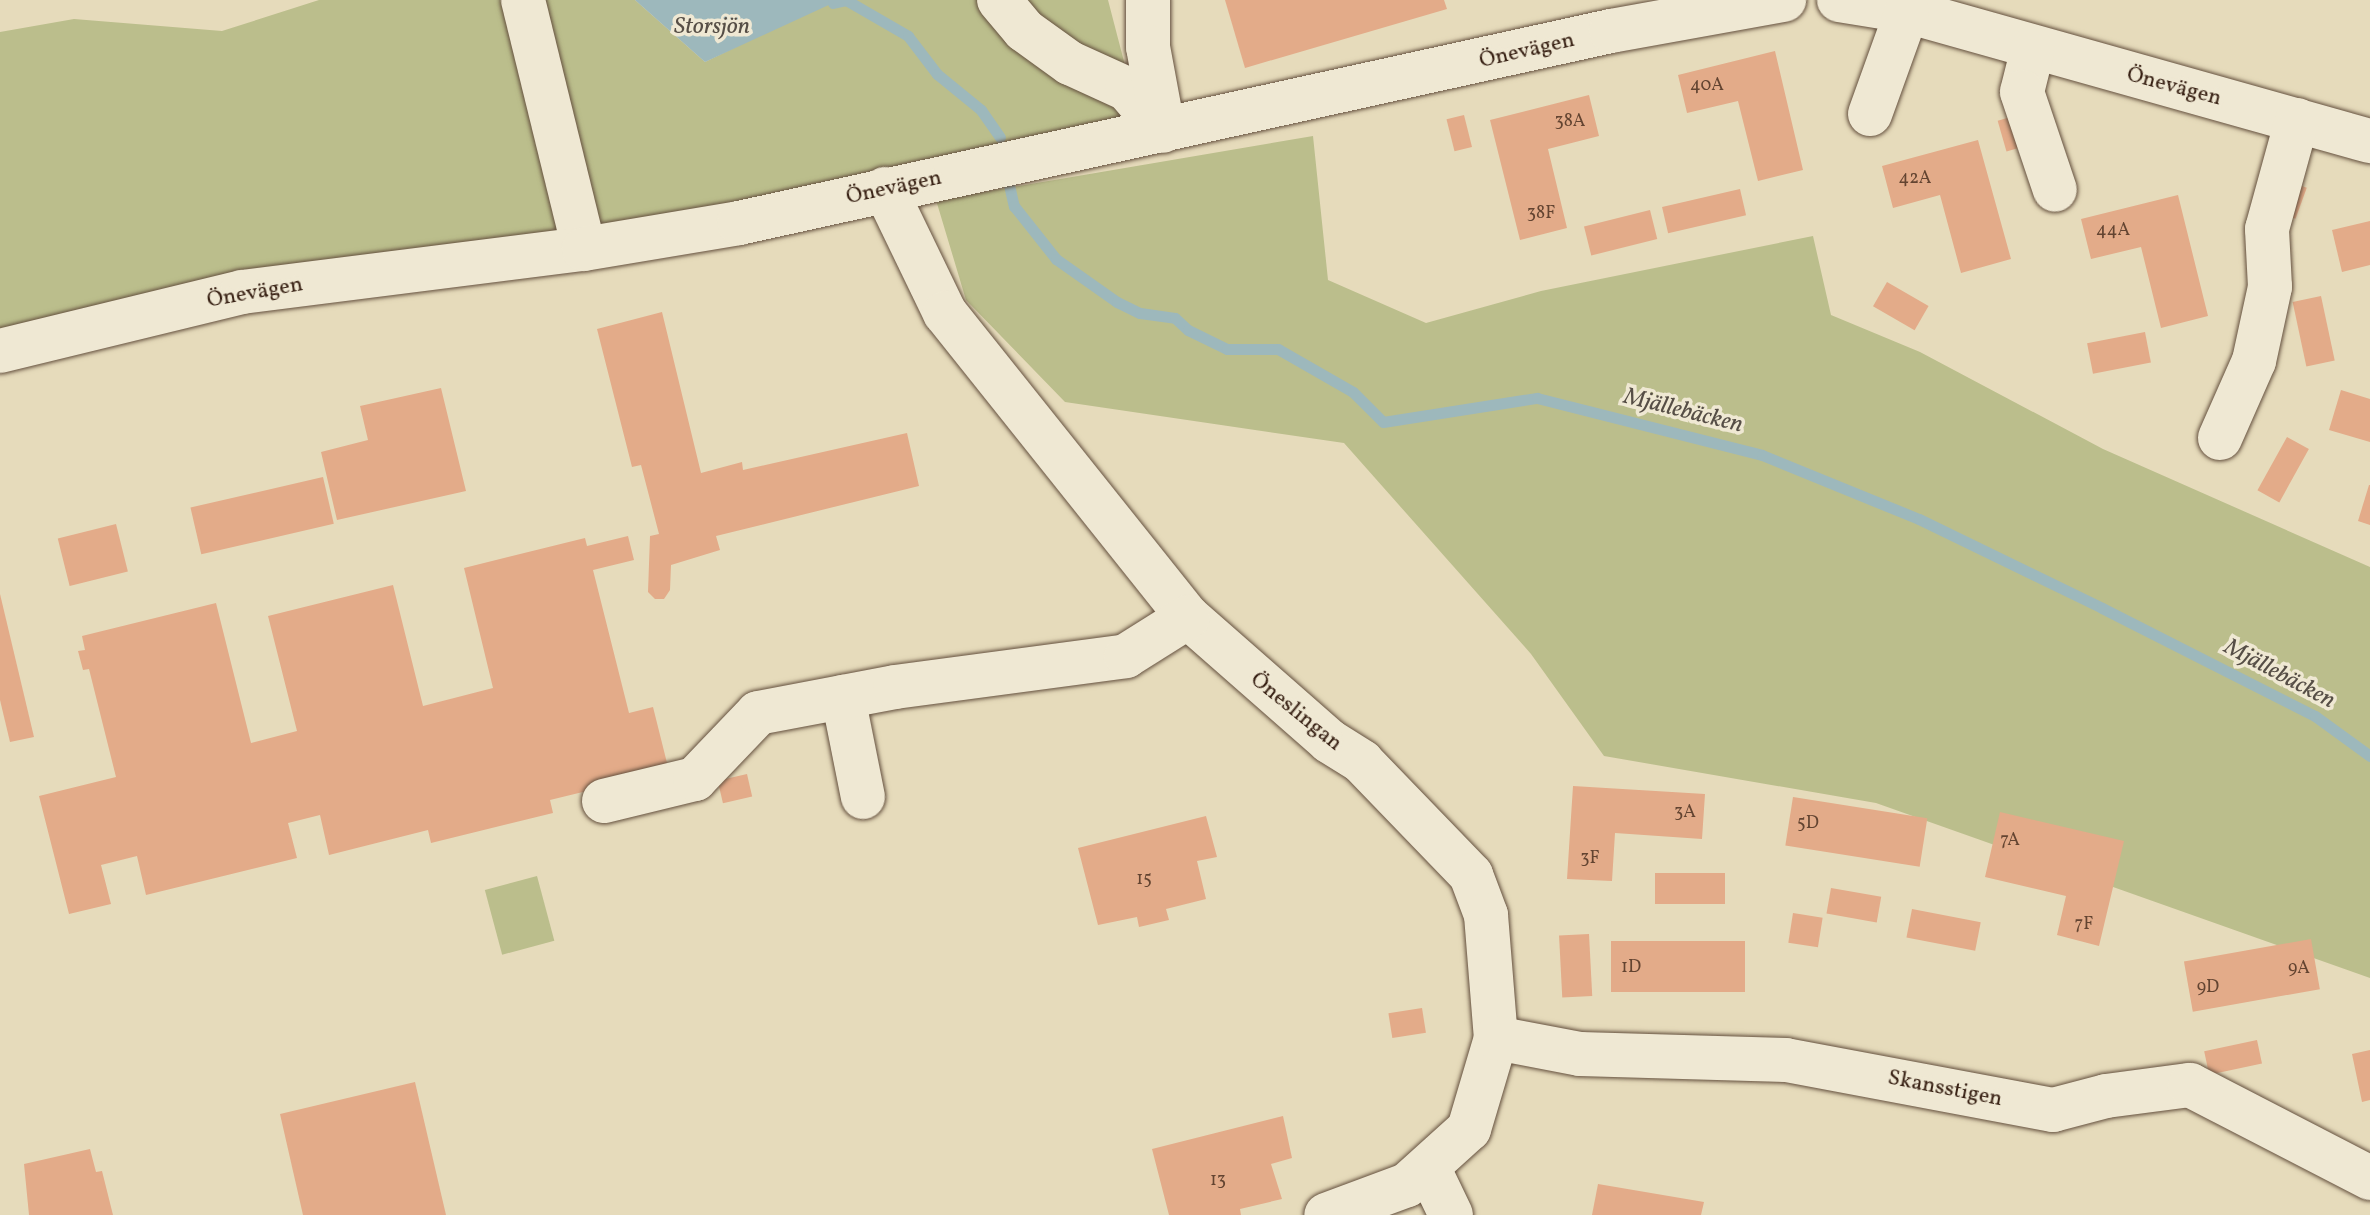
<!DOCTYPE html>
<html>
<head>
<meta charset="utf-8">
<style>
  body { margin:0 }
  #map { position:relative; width:2370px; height:1215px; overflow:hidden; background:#e6dbbb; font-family:Vollkorn,serif }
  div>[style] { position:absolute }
  .green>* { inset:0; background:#bbbe8c; transform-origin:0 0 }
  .water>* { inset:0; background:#9db8bc }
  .stream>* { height:11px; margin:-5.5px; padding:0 5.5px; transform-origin:5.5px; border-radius:5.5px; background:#9db8bc }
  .building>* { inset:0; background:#e3ab89; transform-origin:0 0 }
  .roads { filter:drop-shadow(0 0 2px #64503e) drop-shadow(0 0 2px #64503e) }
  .minor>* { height:44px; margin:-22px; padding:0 22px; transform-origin:22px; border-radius:22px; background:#efe8d3 }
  span { translate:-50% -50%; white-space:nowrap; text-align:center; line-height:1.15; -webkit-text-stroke:7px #efe8d3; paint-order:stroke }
  .number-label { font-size:18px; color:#634431 }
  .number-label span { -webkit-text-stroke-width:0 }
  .street-label { font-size:22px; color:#382114 }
  .water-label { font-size:24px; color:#564e46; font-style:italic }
</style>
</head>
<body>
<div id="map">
  <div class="green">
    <i style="clip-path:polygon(319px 0,635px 0,705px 62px,832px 0,1108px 0,1141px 127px,883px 180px,0 335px,0 32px,74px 19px,222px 31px)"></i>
    <i style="clip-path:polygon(1313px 136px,1328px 280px,1426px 323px,1541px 291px,1813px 236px,1831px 315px,1920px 352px,2103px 449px,2370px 567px,2370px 978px,1876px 803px,1604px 756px,1531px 654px,1344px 443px,1065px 402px,966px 300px,936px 200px)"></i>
    <i style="left:537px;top:876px;width:67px;height:54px;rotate:75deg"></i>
  </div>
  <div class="water">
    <i style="clip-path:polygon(635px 0,832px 0,833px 3px,705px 62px)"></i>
  </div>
  <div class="stream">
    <i style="left:833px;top:3px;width:13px;rotate:-13deg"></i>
    <i style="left:846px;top:0;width:72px;rotate:30.1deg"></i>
    <i style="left:908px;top:36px;width:48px;rotate:52.7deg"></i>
    <i style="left:937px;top:74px;width:57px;rotate:39.3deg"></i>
    <i style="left:981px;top:110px;width:33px;rotate:55deg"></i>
    <i style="left:1009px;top:185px;width:22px;rotate:77deg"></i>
    <i style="left:1014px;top:206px;width:68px;rotate:51.6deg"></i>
    <i style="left:1056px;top:259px;width:75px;rotate:35.2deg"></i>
    <i style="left:1117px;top:302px;width:25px;rotate:26deg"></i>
    <i style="left:1140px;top:313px;width:35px;rotate:8deg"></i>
    <i style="left:1175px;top:318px;width:18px;rotate:43deg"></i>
    <i style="left:1188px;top:330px;width:43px;rotate:26deg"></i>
    <i style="left:1227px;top:349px;width:51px"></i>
    <i style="left:1278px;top:349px;width:86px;rotate:29.8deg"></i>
    <i style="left:1353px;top:392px;width:42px;rotate:45deg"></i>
    <i style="left:1383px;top:422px;width:156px;rotate:-8.9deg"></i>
    <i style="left:1537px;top:398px;width:232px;rotate:14.2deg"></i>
    <i style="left:1762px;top:455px;width:170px;rotate:22.2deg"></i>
    <i style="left:1919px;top:519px;width:203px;rotate:25.9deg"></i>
    <i style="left:2102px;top:608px;width:239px;rotate:26.9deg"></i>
    <i style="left:2315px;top:716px;width:68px;rotate:36deg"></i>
  </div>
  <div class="building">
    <i style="clip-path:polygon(1225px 0,1444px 0,1447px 9px,1245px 68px)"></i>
    <i style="clip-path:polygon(1775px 51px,1803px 170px,1758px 181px,1738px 101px,1687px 113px,1678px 75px)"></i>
    <i style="clip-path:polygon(1589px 95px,1599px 136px,1548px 149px,1567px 228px,1520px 240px,1490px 120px)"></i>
    <i style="left:1464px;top:115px;width:33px;height:18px;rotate:76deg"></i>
    <i style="left:2014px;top:116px;width:32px;height:17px;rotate:74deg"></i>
    <i style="clip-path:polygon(1978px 140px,2011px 259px,1961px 273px,1940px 195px,1893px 208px,1882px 166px)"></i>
    <i style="left:2288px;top:181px;width:20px;height:33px;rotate:20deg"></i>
    <i style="left:1740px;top:189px;width:27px;height:80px;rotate:77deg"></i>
    <i style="clip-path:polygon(2178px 195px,2208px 316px,2161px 328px,2141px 247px,2091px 259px,2081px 219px)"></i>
    <i style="left:1650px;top:210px;width:30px;height:68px;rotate:76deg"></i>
    <i style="clip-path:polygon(2370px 221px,2370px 265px,2342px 272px,2332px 230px)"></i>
    <i style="left:1887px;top:282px;width:48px;height:28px;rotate:30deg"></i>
    <i style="left:2321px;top:296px;width:66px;height:29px;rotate:78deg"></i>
    <i style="clip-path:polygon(662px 312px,701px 473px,742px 462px,743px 470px,907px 433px,919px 486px,716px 536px,720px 550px,671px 565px,670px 590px,664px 599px,655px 599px,648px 592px,650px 536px,659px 534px,641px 465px,632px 467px,597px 329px)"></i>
    <i style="left:2145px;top:332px;width:31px;height:59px;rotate:79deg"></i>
    <i style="clip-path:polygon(441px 388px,466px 491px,337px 520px,321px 452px,368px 440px,360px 406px)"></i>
    <i style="clip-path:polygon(2341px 390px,2370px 399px,2370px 442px,2329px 430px)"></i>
    <i style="left:2287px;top:437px;width:25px;height:61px;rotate:29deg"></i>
    <i style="left:323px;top:477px;width:48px;height:136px;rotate:77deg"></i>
    <i style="clip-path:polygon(2369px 485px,2370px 485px,2370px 525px,2358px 521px)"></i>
    <i style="left:116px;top:524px;width:49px;height:60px;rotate:76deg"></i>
    <i style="clip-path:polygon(628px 536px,634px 560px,593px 570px,629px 713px,653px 707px,669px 771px,550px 800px,553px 813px,431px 843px,428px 830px,329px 855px,320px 815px,288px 823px,297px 858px,146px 895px,137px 856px,101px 865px,111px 904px,69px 914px,39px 796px,116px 777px,89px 669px,83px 670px,78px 651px,85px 650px,82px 636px,216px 603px,251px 743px,297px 731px,268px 616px,393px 585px,423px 706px,493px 688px,464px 568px,585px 538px,587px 546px)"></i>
    <i style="clip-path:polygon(0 594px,34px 737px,10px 742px,0 700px)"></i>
    <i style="left:747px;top:774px;width:23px;height:30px;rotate:77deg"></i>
    <i style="clip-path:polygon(1573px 786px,1705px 794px,1702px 839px,1615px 833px,1612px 881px,1567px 879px)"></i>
    <i style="left:1793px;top:797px;width:136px;height:49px;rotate:9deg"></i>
    <i style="clip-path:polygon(2000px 812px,2124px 841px,2099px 946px,2057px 935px,2066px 896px,1985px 877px)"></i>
    <i style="clip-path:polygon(1206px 816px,1217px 857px,1197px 861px,1206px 899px,1166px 909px,1169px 920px,1139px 927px,1137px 917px,1098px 925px,1078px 848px)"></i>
    <i style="left:1655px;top:873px;width:70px;height:31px"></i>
    <i style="left:1831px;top:888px;width:51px;height:26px;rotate:10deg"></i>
    <i style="left:1912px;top:909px;width:70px;height:29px;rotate:11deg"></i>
    <i style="left:1793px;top:913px;width:30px;height:30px;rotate:9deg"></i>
    <i style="left:1589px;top:934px;width:62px;height:30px;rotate:87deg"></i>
    <i style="left:2311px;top:939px;width:51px;height:129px;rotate:80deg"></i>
    <i style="left:1745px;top:941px;width:51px;height:134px;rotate:90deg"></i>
    <i style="left:1422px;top:1008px;width:25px;height:34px;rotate:81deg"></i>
    <i style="left:2257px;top:1040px;width:24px;height:54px;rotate:78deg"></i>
    <i style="clip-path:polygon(2370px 1050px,2370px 1100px,2362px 1102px,2352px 1054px)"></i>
    <i style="clip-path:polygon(415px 1082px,446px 1215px,303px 1215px,280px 1114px)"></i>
    <i style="clip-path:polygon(1283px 1116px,1292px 1158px,1271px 1164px,1282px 1199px,1240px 1209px,1241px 1215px,1169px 1215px,1152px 1149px)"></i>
    <i style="clip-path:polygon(90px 1149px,96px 1172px,102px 1171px,113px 1215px,29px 1215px,24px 1164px)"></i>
    <i style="clip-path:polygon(1598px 1184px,1704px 1202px,1701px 1215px,1592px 1215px)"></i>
  </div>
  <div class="roads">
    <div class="minor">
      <i style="left:523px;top:0;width:256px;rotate:76.2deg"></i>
      <i style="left:999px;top:0;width:39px;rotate:50deg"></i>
      <i style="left:1024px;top:30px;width:57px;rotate:35.7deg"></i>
      <i style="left:1070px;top:63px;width:63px;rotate:24.5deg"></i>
      <i style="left:1127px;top:89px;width:55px;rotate:49.4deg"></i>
      <i style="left:1148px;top:0;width:47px;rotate:90deg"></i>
      <i style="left:1148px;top:47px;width:82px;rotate:79.5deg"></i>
      <i style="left:1839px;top:0;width:69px;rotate:9.2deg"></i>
      <i style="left:1907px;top:11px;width:481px;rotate:15.7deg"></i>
      <i style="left:2033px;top:48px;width:45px;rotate:104deg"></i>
      <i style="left:2022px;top:92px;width:103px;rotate:71.4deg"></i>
      <i style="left:1870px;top:114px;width:109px;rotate:-70.2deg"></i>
      <i style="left:885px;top:189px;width:138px;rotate:64.2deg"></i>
      <i style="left:945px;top:313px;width:389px;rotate:51.4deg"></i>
      <i style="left:1188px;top:617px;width:188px;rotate:41.3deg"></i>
      <i style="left:1329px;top:741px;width:39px;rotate:32deg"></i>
      <i style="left:1362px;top:762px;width:157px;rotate:46deg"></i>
      <i style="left:1471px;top:875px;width:43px;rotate:69.4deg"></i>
      <i style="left:1486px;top:915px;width:123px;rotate:85.4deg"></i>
      <i style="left:1496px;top:1038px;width:95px;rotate:106.5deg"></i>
      <i style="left:1469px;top:1129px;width:84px;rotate:137.9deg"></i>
      <i style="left:1407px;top:1185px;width:86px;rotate:159.7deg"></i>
      <i style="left:0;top:351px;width:249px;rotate:-13.7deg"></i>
      <i style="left:242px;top:292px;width:345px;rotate:-7.2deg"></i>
      <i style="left:584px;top:249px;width:157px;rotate:-9.5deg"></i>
      <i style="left:739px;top:223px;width:893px;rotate:-12.42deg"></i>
      <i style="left:1611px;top:31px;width:176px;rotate:-10.2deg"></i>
      <i style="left:2220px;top:438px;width:84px;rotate:-66.2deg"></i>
      <i style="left:2254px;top:361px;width:76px;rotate:-77.8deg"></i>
      <i style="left:2270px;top:287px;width:58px;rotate:-93deg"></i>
      <i style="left:2267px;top:229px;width:113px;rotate:-74.6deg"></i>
      <i style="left:843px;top:697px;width:102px;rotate:78.7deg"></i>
      <i style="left:604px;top:801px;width:94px;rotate:-13.6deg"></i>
      <i style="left:695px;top:779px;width:91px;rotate:-46.3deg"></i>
      <i style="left:758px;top:713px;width:139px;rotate:-10.7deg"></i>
      <i style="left:895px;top:687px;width:233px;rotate:-7.6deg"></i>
      <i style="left:1126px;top:656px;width:73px;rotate:-32.2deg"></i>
      <i style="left:1496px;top:1038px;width:86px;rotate:10.8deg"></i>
      <i style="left:1580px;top:1054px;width:206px;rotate:1.7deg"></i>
      <i style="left:1786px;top:1060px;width:272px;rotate:10.6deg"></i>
      <i style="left:2053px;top:1110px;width:55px;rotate:-14.8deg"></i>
      <i style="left:2106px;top:1096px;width:85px;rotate:-7.5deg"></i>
      <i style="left:2190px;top:1085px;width:203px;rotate:27.3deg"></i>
      <i style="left:1428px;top:1167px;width:53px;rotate:64.4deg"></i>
    </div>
  </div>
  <div class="number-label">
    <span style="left:1707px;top:86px">40A</span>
    <span style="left:1570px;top:122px">38A</span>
    <span style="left:1915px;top:179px">42A</span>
    <span style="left:1541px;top:214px">38F</span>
    <span style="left:2113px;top:231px">44A</span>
    <span style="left:1685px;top:813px">3A</span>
    <span style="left:1808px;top:824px">5D</span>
    <span style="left:2010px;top:841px">7A</span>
    <span style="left:1590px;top:859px">3F</span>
    <span style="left:1144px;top:880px">15</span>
    <span style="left:2084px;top:925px">7F</span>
    <span style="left:1631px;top:968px">1D</span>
    <span style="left:2299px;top:969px">9A</span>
    <span style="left:2208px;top:988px">9D</span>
    <span style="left:1218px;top:1181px">13</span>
  </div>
  <div class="street-label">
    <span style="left:1527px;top:51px;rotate:-13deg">Önevägen</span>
    <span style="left:2174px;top:87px;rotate:15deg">Önevägen</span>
    <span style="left:894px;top:188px;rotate:-12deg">Önevägen</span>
    <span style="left:255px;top:293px;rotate:-10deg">Önevägen</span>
    <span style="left:1296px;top:712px;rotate:39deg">Öneslingan</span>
    <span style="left:1945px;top:1089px;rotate:11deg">Skansstigen</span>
  </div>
  <div class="water-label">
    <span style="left:712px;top:28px">Storsjön</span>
    <span style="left:1683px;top:412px;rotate:14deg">Mjällebäcken</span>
    <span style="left:2279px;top:675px;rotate:28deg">Mjällebäcken</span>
  </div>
</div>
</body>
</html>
